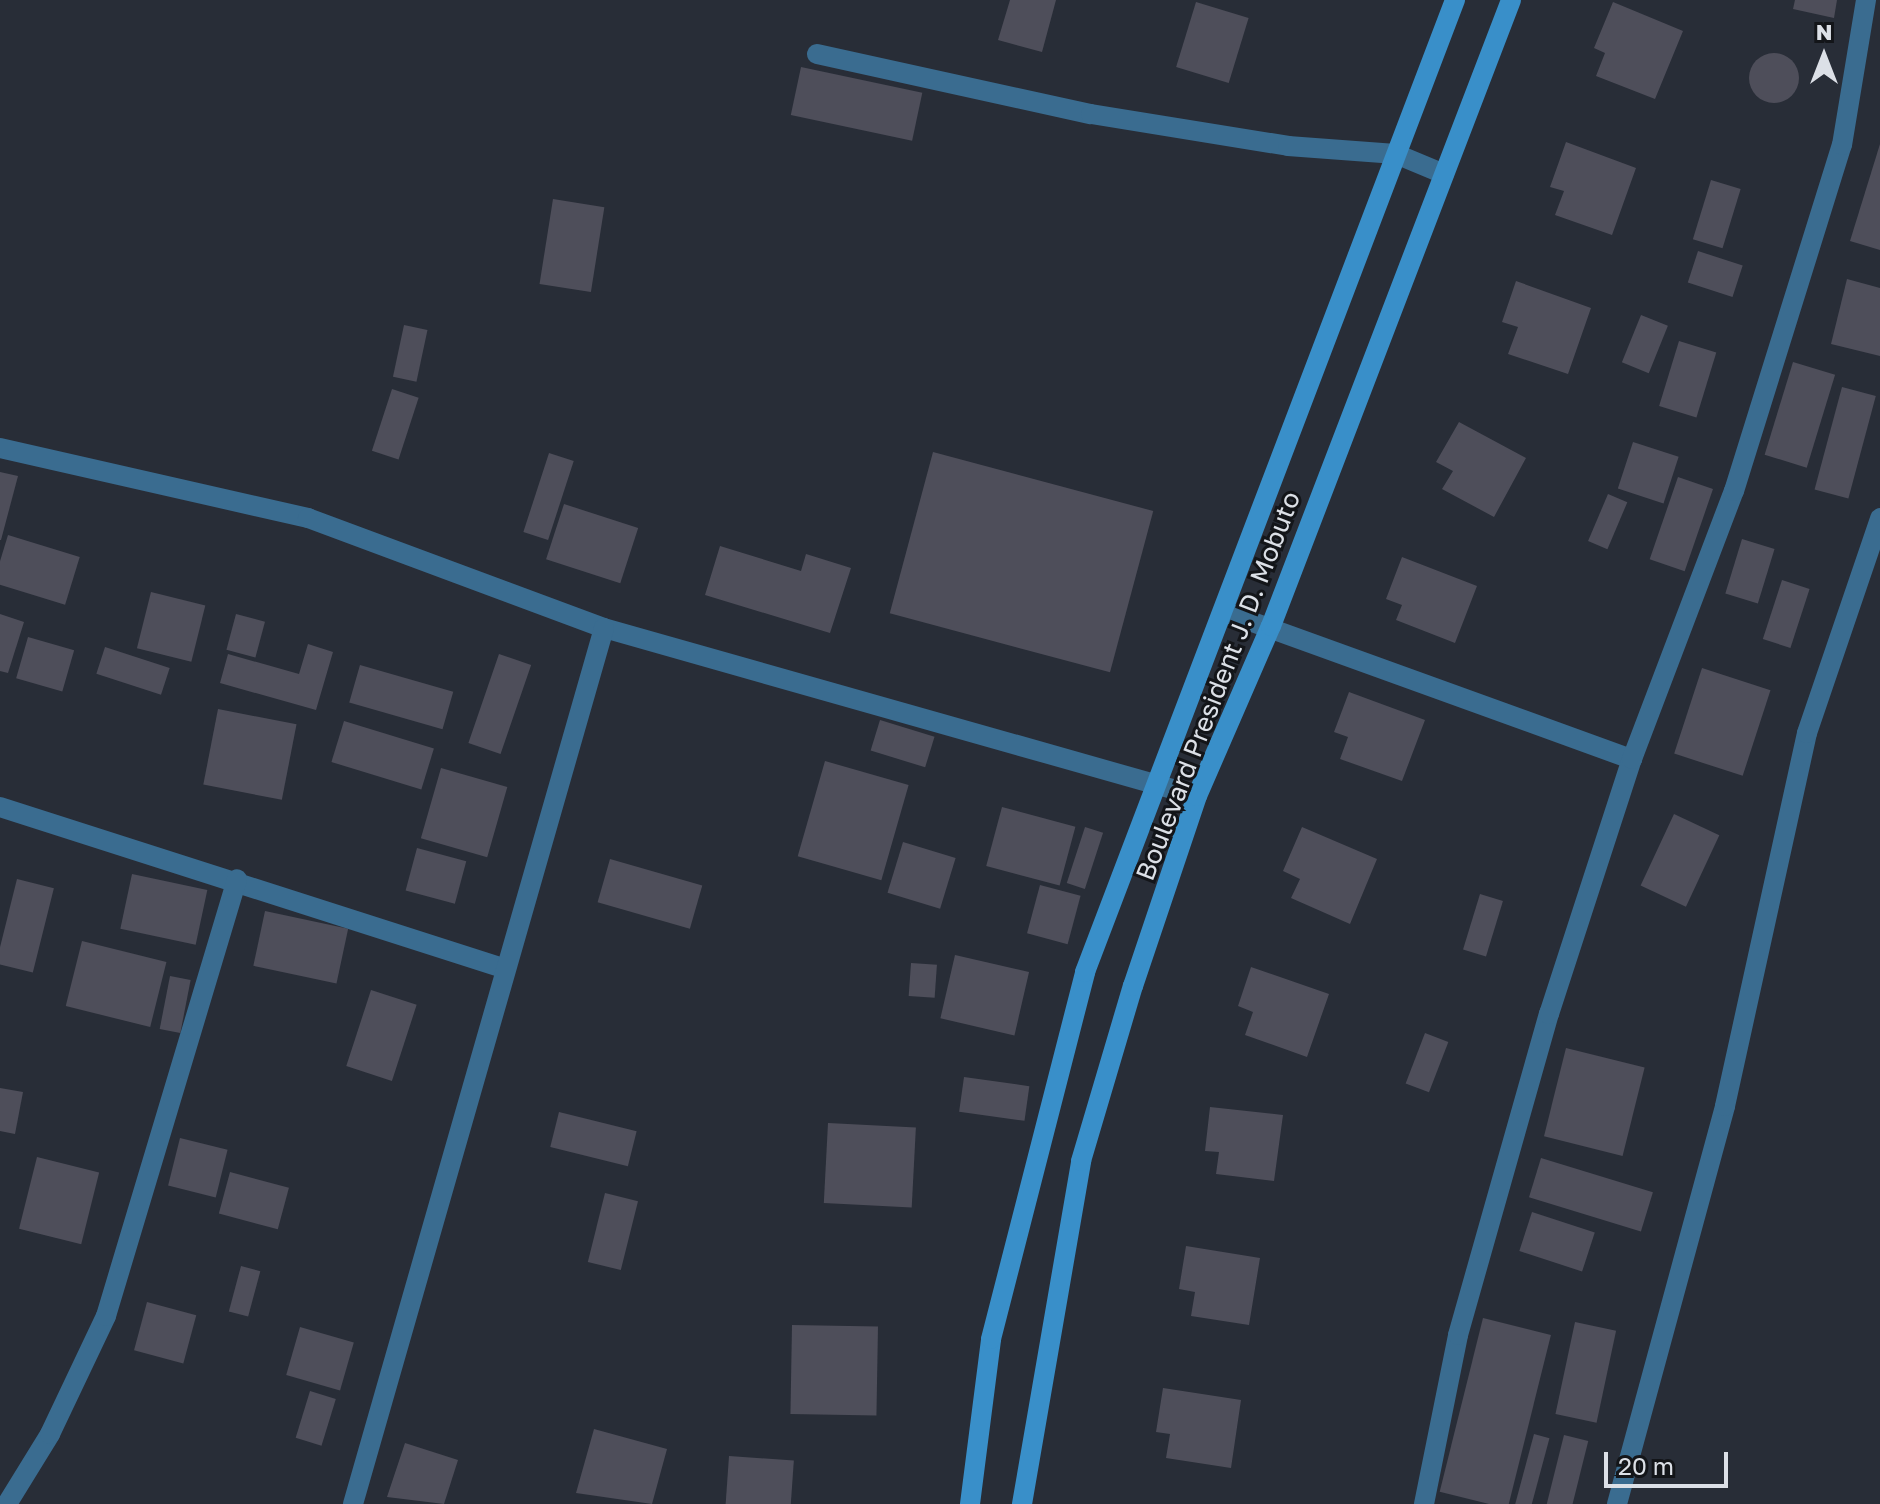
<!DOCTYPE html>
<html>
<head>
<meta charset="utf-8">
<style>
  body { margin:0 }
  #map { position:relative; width:1880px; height:1504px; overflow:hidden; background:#282d37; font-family:"Golos Text",sans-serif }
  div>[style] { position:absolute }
  .building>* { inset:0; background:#4e4e5a; transform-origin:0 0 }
  .round { border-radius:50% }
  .street>* { height:20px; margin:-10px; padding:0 10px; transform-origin:10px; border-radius:10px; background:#3a6c90 }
  .secondary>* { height:20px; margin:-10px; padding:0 10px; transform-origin:10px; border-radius:10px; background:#398fc9 }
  span { translate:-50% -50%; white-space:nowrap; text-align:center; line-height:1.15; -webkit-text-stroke:6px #131519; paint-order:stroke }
  .street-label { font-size:26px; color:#dce0e7 }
  .north { position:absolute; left:1784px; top:16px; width:80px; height:80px; -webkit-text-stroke:6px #131519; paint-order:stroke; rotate:0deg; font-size:22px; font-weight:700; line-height:32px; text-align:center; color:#dce0e7 }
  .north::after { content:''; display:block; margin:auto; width:28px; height:36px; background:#dce0e7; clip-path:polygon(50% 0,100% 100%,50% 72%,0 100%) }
  .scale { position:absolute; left:1604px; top:1452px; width:124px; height:36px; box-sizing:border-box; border:4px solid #dce0e7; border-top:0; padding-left:10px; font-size:24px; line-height:28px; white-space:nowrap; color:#dce0e7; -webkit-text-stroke:6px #131519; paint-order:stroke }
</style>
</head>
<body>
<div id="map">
  <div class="building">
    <i style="clip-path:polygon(1010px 0,1056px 0,1042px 52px,998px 40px)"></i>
    <i style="clip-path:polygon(1795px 0,1837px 0,1834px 18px,1793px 9px)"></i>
    <i style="left:1196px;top:2px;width:55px;height:68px;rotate:17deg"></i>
    <i style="clip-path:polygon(1613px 2px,1683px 31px,1655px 99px,1596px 76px,1605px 53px,1594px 48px)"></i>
    <i class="round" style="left:1749px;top:53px;width:50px;height:50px"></i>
    <i style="left:801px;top:67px;width:124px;height:49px;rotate:12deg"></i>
    <i style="clip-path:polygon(1566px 142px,1636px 168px,1612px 235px,1555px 215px,1564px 191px,1550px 187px)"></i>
    <i style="clip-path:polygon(1880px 144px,1880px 250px,1850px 241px)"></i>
    <i style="left:1711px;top:180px;width:31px;height:62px;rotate:17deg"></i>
    <i style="left:553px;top:199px;width:52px;height:86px;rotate:9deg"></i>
    <i style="left:1698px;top:251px;width:47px;height:33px;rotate:18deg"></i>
    <i style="clip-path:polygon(1847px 279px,1880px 288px,1880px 356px,1831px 344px)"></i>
    <i style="clip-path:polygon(1516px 281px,1591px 308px,1568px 374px,1508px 354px,1518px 327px,1502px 322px)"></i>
    <i style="left:1641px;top:315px;width:29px;height:51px;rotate:22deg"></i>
    <i style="left:404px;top:325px;width:24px;height:53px;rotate:12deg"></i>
    <i style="left:1679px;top:341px;width:39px;height:68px;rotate:17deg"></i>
    <i style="left:1793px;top:362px;width:44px;height:97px;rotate:17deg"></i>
    <i style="left:1842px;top:387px;width:35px;height:106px;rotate:15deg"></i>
    <i style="left:392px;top:389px;width:28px;height:65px;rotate:18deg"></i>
    <i style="clip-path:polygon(1459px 422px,1526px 458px,1494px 517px,1442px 489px,1453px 471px,1436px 462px)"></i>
    <i style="left:1633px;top:442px;width:48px;height:49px;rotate:18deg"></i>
    <i style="left:933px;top:452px;width:228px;height:167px;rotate:15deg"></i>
    <i style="left:549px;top:453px;width:26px;height:83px;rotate:18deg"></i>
    <i style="clip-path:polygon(0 472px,18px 476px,1px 540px,0 540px)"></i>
    <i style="left:1678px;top:477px;width:37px;height:87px;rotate:19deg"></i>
    <i style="left:1608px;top:494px;width:21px;height:51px;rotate:23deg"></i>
    <i style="left:564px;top:504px;width:78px;height:58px;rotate:18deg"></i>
    <i style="left:8px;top:535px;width:75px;height:50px;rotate:17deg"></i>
    <i style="left:1742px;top:539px;width:34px;height:57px;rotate:17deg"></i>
    <i style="clip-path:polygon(720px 546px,801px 571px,806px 554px,851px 568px,830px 633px,705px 595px)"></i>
    <i style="clip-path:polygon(1402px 557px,1477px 586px,1455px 643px,1396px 620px,1402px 605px,1386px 599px)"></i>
    <i style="left:1782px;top:580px;width:29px;height:62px;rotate:18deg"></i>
    <i style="left:151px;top:592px;width:56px;height:58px;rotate:14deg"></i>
    <i style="clip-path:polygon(0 614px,24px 622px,8px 673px,0 671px)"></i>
    <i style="left:236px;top:614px;width:30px;height:37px;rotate:15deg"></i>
    <i style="left:28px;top:637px;width:48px;height:43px;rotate:16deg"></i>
    <i style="clip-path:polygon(308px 644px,333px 652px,316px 710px,220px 683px,228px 654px,299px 674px)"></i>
    <i style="left:105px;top:647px;width:68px;height:28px;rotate:18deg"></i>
    <i style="left:499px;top:654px;width:34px;height:94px;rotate:19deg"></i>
    <i style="left:360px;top:665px;width:97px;height:39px;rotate:16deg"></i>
    <i style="left:1702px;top:668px;width:72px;height:90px;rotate:18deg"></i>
    <i style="clip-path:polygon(1349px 692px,1425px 720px,1402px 781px,1340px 759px,1348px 737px,1334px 732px)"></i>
    <i style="left:218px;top:709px;width:80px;height:77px;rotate:11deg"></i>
    <i style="left:880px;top:720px;width:57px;height:32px;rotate:17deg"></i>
    <i style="left:344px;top:721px;width:94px;height:43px;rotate:17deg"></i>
    <i style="left:825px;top:761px;width:87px;height:99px;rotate:16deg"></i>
    <i style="left:441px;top:768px;width:69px;height:73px;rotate:16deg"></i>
    <i style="left:1002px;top:807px;width:76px;height:61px;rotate:15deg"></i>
    <i style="left:1674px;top:814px;width:50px;height:79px;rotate:25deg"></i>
    <i style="left:1085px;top:827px;width:19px;height:59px;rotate:18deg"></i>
    <i style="clip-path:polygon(1302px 827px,1377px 859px,1350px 924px,1291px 898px,1300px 879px,1283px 871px)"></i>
    <i style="left:903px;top:842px;width:55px;height:53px;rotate:17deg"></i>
    <i style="left:417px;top:848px;width:51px;height:44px;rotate:15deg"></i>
    <i style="left:610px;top:859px;width:96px;height:45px;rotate:16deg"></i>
    <i style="left:132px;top:874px;width:77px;height:56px;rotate:12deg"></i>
    <i style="left:17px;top:879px;width:38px;height:87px;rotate:14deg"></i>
    <i style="left:1040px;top:885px;width:42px;height:50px;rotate:15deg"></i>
    <i style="left:1480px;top:894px;width:24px;height:58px;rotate:17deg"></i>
    <i style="left:265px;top:911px;width:85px;height:56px;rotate:12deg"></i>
    <i style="left:82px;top:941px;width:87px;height:67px;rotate:14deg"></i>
    <i style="left:955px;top:955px;width:76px;height:65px;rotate:13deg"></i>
    <i style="left:911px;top:963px;width:26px;height:33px;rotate:4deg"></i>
    <i style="clip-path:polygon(1251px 967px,1329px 994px,1307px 1057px,1245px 1035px,1253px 1012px,1238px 1006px)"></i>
    <i style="left:170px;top:976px;width:21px;height:54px;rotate:11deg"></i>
    <i style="left:371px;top:990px;width:48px;height:80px;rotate:18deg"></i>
    <i style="left:1425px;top:1033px;width:25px;height:54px;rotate:21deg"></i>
    <i style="left:1566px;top:1048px;width:81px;height:91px;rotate:14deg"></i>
    <i style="left:964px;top:1077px;width:66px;height:35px;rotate:8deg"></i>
    <i style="clip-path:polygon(0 1088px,23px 1092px,15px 1134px,0 1131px)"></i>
    <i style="clip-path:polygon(1210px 1107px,1283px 1115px,1274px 1181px,1216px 1174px,1219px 1152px,1205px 1151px)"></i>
    <i style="left:559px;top:1112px;width:80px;height:36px;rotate:14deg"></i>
    <i style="left:828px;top:1123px;width:88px;height:80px;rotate:3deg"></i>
    <i style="left:180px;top:1138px;width:49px;height:49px;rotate:14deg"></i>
    <i style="left:37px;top:1157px;width:64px;height:74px;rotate:14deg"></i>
    <i style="left:1541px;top:1158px;width:117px;height:41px;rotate:17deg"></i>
    <i style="left:230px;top:1172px;width:61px;height:43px;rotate:15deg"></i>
    <i style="left:605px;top:1193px;width:34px;height:71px;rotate:14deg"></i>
    <i style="left:1532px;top:1212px;width:66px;height:41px;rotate:18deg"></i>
    <i style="clip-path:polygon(1186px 1246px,1260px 1258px,1249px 1325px,1191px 1316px,1195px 1292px,1179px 1289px)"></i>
    <i style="left:241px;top:1266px;width:20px;height:47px;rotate:15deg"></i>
    <i style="left:147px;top:1302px;width:51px;height:50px;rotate:15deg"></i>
    <i style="left:1483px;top:1318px;width:70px;height:179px;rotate:14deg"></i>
    <i style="left:1575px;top:1322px;width:42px;height:94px;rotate:12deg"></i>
    <i style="left:792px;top:1325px;width:86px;height:89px;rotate:1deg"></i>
    <i style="left:300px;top:1327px;width:56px;height:50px;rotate:16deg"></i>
    <i style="clip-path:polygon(1163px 1388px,1241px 1400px,1231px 1468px,1166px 1458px,1170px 1434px,1156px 1432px)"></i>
    <i style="left:310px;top:1391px;width:27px;height:49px;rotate:17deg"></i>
    <i style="clip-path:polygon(594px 1429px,667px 1449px,652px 1504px,576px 1493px)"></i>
    <i style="left:1534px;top:1434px;width:16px;height:73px;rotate:15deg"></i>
    <i style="left:1564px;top:1435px;width:25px;height:72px;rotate:14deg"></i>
    <i style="clip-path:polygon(405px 1443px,458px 1460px,444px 1504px,387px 1497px)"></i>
    <i style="left:729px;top:1456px;width:65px;height:48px;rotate:4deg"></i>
  </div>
  <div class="street">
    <i style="left:817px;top:54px;width:280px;rotate:12.4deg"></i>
    <i style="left:1091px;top:114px;width:200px;rotate:9.2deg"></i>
    <i style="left:1288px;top:146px;width:108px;rotate:4.2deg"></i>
    <i style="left:1396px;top:154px;width:52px;rotate:22.6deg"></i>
    <i style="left:0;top:448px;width:316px;rotate:12.8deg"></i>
    <i style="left:308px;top:518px;width:316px;rotate:20.4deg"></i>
    <i style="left:604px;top:628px;width:616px;rotate:15.82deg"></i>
    <i style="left:1225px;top:612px;width:433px;rotate:19.9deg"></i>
    <i style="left:0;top:807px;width:528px;rotate:17.75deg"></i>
    <i style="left:7px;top:1504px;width:82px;rotate:-58.4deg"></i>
    <i style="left:50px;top:1434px;width:131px;rotate:-64.6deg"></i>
    <i style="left:106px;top:1316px;width:456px;rotate:-73.3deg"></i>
    <i style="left:353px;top:1504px;width:911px;rotate:-74.01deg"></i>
    <i style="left:1424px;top:1504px;width:172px;rotate:-78.6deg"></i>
    <i style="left:1458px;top:1335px;width:334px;rotate:-74.2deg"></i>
    <i style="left:1549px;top:1014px;width:268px;rotate:-72deg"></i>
    <i style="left:1632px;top:759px;width:287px;rotate:-69.2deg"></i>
    <i style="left:1734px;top:491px;width:362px;rotate:-72.7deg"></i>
    <i style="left:1842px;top:145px;width:147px;rotate:-80.6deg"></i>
    <i style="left:1617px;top:1504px;width:412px;rotate:-74.8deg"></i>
    <i style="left:1725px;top:1106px;width:382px;rotate:-77.6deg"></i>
    <i style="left:1807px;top:733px;width:227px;rotate:-71.2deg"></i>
  </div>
  <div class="secondary">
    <i style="left:970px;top:1504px;width:166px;rotate:-82.7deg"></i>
    <i style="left:991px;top:1339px;width:379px;rotate:-75.6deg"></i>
    <i style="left:1085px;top:972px;width:1040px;rotate:-69.16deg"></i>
    <i style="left:1022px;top:1504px;width:348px;rotate:-80.2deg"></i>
    <i style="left:1081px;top:1161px;width:183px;rotate:-73.5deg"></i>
    <i style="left:1133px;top:986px;width:200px;rotate:-71.4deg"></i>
    <i style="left:1197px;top:796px;width:185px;rotate:-66.5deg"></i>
    <i style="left:1271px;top:626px;width:670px;rotate:-69.02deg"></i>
  </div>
  <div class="street-label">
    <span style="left:1218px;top:686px;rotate:-69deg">Boulevard President J. D. Mobuto</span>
  </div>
  <div class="north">N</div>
  <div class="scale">20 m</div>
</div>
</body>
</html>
